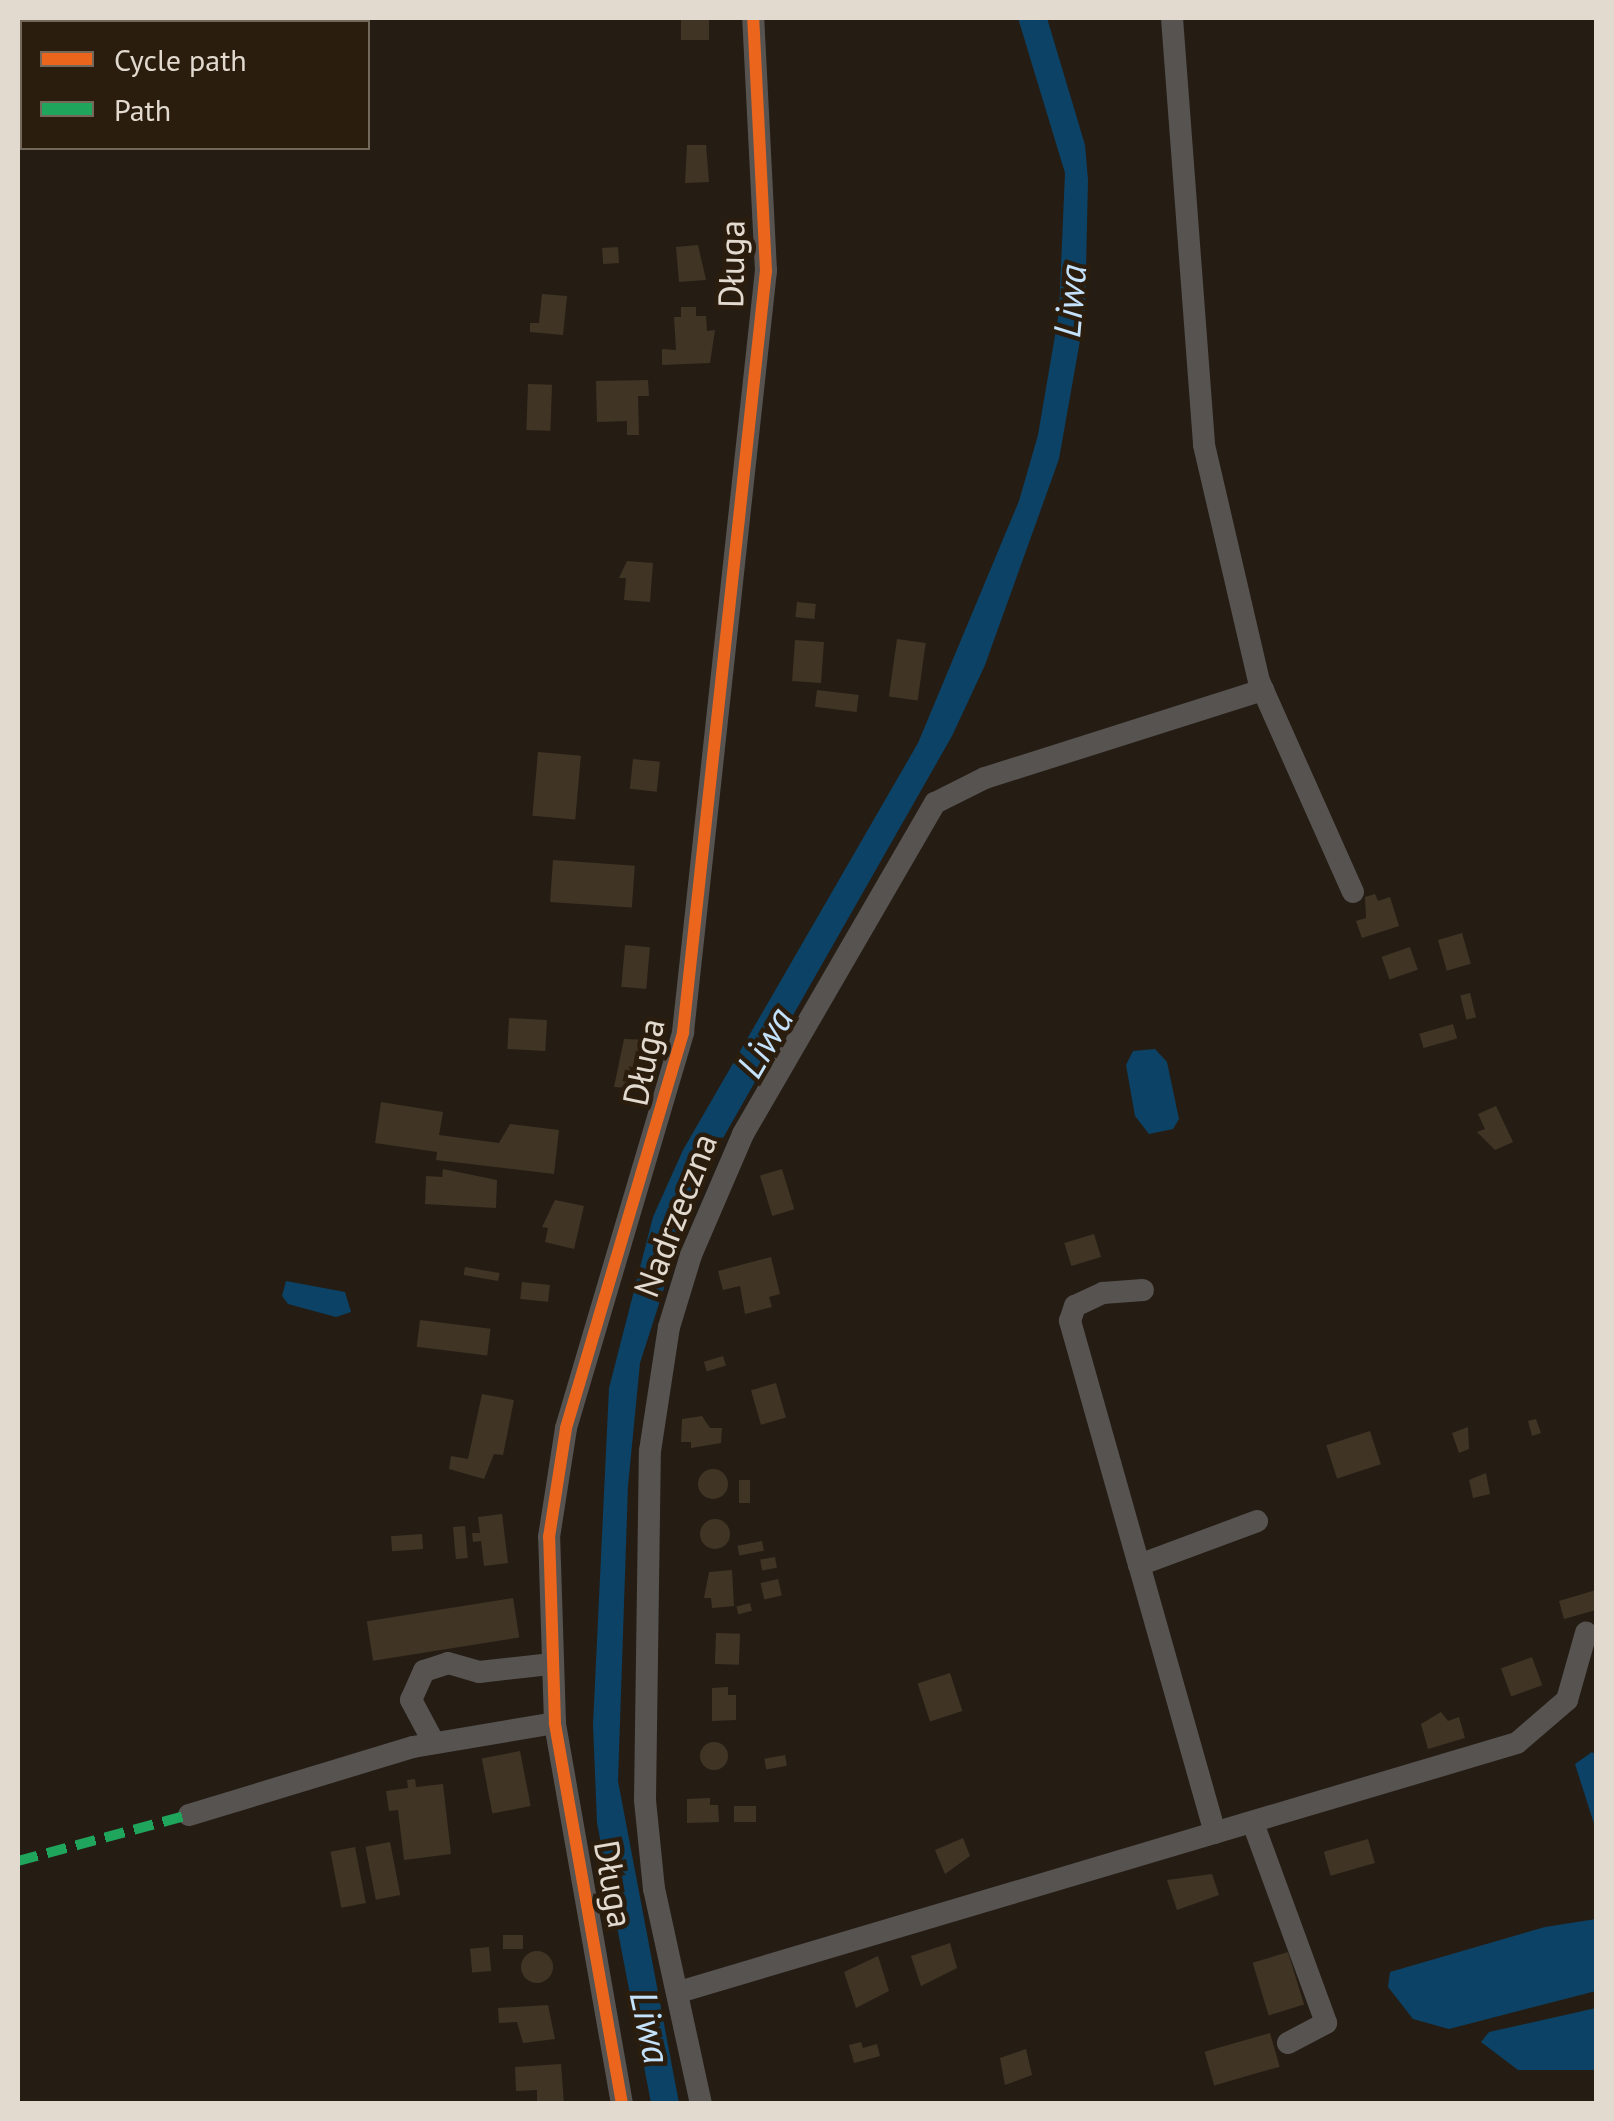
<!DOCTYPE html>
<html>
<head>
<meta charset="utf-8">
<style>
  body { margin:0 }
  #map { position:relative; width:1614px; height:2121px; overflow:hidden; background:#251d14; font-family:"PT Sans",sans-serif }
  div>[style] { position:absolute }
  .water>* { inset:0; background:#0c4265 }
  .building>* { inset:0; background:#403425; transform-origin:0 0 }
  .round { border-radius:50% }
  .minor>* { height:22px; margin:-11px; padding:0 11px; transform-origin:11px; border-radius:11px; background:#575351 }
  .quiet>* { height:10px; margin-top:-5px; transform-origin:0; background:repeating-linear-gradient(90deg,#20a55d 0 20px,transparent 0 30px) }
  .cycleway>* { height:12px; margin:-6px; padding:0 6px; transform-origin:6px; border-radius:6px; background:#eb651d }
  span { translate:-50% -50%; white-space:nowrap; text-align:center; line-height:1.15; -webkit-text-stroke:9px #2b1d0e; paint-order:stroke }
  .street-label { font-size:35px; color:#e2d9cf }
  .water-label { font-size:38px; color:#c4e2fb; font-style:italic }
  .frame { position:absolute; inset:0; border:20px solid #e2d9cf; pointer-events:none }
  .legend { position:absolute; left:20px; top:20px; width:350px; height:130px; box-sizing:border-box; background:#2b1d0e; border:2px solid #74685b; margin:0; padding:12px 18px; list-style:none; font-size:30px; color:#e2d9cf }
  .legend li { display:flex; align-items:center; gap:20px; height:50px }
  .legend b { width:50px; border:2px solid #74685b }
</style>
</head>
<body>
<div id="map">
  <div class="water">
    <i style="clip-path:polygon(1018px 18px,1047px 18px,1085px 145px,1088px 180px,1085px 312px,1059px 459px,985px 665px,952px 736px,698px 1182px,640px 1363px,628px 1486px,618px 1781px,679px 2103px,651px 2103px,597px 1823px,593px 1725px,609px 1388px,653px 1217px,683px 1150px,918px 743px,1019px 501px,1038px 435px,1059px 312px,1065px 173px)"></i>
    <i style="clip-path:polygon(1155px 1049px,1167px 1062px,1179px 1119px,1173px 1129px,1149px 1134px,1135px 1116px,1126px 1065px,1133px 1051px)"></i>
    <i style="clip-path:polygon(286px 1281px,345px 1292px,351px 1312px,336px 1317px,288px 1304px,282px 1296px)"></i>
    <i style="clip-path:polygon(1592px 1752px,1596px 1756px,1596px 1830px,1575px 1764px)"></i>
    <i style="clip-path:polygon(1596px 1919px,1596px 1991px,1449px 2029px,1413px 2019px,1388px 1987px,1390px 1972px,1545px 1927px)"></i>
    <i style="clip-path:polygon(1596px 2008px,1596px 2070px,1518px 2070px,1481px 2042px,1489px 2032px)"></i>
  </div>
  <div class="building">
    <i style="left:681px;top:18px;width:28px;height:22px"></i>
    <i style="clip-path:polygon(687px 145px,706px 145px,709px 182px,685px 183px)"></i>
    <i style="clip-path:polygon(698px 245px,706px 280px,679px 282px,676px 247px)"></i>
    <i style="left:618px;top:247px;width:16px;height:16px;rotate:86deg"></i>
    <i style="clip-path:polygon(542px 294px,567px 296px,563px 335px,530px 332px,530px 323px,539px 323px)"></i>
    <i style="clip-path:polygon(681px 307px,696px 307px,696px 316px,706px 316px,707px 331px,715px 330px,710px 363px,662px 365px,662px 349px,676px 350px,674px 317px,681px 317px)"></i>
    <i style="clip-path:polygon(648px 380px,649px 396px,638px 396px,639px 435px,627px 435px,627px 421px,597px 422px,596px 381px)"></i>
    <i style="left:528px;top:384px;width:24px;height:46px;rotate:2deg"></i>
    <i style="clip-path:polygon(627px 561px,653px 563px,650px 602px,624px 600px,626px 578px,619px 578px)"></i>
    <i style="left:797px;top:602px;width:19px;height:15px;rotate:6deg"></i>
    <i style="left:897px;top:639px;width:29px;height:58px;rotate:8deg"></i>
    <i style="left:795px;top:640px;width:29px;height:41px;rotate:4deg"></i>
    <i style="left:817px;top:690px;width:42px;height:17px;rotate:7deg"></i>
    <i style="left:538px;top:752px;width:43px;height:64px;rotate:5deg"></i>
    <i style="left:633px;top:759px;width:27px;height:30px;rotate:6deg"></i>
    <i style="left:553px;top:860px;width:82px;height:42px;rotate:4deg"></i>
    <i style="clip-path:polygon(1375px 894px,1378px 901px,1390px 897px,1399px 926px,1362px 938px,1356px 921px,1366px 918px,1365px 897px)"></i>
    <i style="left:1462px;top:933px;width:32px;height:25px;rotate:74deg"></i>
    <i style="left:625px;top:945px;width:25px;height:42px;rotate:5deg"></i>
    <i style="left:1410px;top:947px;width:24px;height:30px;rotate:71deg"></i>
    <i style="left:1470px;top:993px;width:25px;height:10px;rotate:76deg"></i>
    <i style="left:509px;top:1018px;width:38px;height:31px;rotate:3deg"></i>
    <i style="left:1453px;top:1024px;width:15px;height:35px;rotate:74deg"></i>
    <i style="clip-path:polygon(624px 1039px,652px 1040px,648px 1089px,614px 1087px)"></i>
    <i style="clip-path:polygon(381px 1102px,443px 1112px,439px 1135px,499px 1143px,510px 1124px,559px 1130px,554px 1174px,436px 1160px,437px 1152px,375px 1143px)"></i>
    <i style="clip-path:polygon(1496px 1106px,1513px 1142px,1495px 1150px,1477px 1132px,1485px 1129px,1478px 1114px)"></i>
    <i style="clip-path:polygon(443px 1169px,497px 1180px,496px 1208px,425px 1204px,426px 1176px,442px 1177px)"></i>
    <i style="left:782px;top:1169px;width:42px;height:23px;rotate:73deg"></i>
    <i style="clip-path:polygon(555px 1200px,584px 1206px,574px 1249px,545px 1242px,548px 1228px,542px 1227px)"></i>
    <i style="left:1094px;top:1234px;width:24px;height:31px;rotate:73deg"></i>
    <i style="clip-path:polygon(771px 1257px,780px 1294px,769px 1297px,772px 1307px,745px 1314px,740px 1286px,723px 1290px,718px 1271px)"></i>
    <i style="left:465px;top:1267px;width:35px;height:8px;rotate:10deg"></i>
    <i style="left:522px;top:1282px;width:28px;height:17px;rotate:6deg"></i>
    <i style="left:420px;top:1320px;width:71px;height:27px;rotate:7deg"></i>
    <i style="left:723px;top:1356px;width:10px;height:20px;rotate:73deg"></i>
    <i style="left:776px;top:1383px;width:36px;height:26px;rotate:74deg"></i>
    <i style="clip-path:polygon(482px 1394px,514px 1400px,503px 1455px,494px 1454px,484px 1479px,449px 1469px,451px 1456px,468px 1459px)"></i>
    <i style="clip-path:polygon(702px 1416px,710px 1428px,722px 1428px,721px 1443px,691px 1448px,691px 1442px,681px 1442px,682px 1419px)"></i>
    <i style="clip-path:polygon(1536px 1419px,1541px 1433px,1532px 1436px,1528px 1421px)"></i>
    <i style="clip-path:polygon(1468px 1427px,1469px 1449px,1459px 1453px,1452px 1433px)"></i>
    <i style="left:1370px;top:1431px;width:35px;height:46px;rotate:72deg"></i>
    <i class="round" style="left:698px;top:1469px;width:30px;height:30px"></i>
    <i style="clip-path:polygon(1486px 1473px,1490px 1494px,1473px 1498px,1469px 1480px)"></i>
    <i style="left:739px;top:1480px;width:11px;height:23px"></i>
    <i style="clip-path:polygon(502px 1514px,508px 1563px,484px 1566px,481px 1541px,473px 1542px,472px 1533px,480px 1533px,478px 1517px)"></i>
    <i class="round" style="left:700px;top:1519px;width:30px;height:30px"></i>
    <i style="left:465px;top:1526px;width:32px;height:12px;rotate:85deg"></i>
    <i style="left:422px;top:1534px;width:15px;height:31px;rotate:86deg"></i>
    <i style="left:762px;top:1541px;width:10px;height:25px;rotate:79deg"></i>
    <i style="left:775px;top:1557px;width:11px;height:15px;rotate:80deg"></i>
    <i style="clip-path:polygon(732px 1570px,734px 1606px,712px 1608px,711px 1598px,704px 1598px,709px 1572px)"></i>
    <i style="left:778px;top:1579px;width:17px;height:18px;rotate:77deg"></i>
    <i style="clip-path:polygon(1596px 1590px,1596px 1610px,1564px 1619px,1559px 1601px)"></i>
    <i style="left:513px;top:1598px;width:40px;height:148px;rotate:81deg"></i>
    <i style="left:750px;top:1603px;width:8px;height:14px;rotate:76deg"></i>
    <i style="left:716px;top:1633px;width:24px;height:31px;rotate:2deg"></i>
    <i style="left:1532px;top:1657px;width:30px;height:33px;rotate:70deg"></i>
    <i style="left:950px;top:1673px;width:40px;height:34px;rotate:72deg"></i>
    <i style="clip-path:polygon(728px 1687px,728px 1695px,736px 1695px,736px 1720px,712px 1721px,712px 1688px)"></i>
    <i style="clip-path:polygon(1441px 1712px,1448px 1721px,1459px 1717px,1465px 1738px,1428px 1749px,1421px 1724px)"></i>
    <i class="round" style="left:700px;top:1742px;width:28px;height:28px"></i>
    <i style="left:520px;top:1751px;width:56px;height:39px;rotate:79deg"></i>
    <i style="left:785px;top:1755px;width:11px;height:21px;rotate:80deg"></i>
    <i style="clip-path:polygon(415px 1779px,416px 1787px,443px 1784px,451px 1854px,404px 1860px,398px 1810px,389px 1811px,386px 1791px,408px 1788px,407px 1780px)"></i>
    <i style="clip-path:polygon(710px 1798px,710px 1805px,718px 1805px,719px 1822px,687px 1823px,687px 1799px)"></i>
    <i style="left:734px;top:1806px;width:22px;height:16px"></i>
    <i style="clip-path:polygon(963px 1838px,970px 1856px,945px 1874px,935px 1850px)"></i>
    <i style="left:1368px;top:1839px;width:25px;height:46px;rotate:74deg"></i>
    <i style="left:390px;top:1842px;width:54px;height:25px;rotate:79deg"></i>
    <i style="left:355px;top:1847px;width:57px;height:25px;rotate:79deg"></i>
    <i style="clip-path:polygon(1212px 1874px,1219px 1895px,1177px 1910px,1167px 1880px)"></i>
    <i style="left:523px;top:1935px;width:14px;height:20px;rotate:90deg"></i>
    <i style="clip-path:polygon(950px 1943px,957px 1968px,921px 1986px,911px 1956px)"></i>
    <i style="left:489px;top:1947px;width:24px;height:19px;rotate:85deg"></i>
    <i class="round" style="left:521px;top:1951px;width:32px;height:32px"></i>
    <i style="left:1288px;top:1952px;width:55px;height:37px;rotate:73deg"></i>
    <i style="clip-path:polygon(878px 1956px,889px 1991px,856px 2008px,844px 1972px)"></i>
    <i style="clip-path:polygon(548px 2005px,555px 2039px,523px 2043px,517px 2022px,499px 2023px,498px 2008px)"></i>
    <i style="left:1270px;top:2033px;width:35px;height:68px;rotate:74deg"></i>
    <i style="clip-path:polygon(861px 2042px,863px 2048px,877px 2044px,880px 2056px,854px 2063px,849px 2045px)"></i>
    <i style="clip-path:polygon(1026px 2049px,1032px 2075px,1005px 2085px,1000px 2058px)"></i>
    <i style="clip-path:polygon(561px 2064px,564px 2104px,537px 2104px,537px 2090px,516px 2091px,515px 2067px)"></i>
  </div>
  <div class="minor">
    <i style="left:1172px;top:18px;width:428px;rotate:85.7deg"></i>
    <i style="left:1204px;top:445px;width:242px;rotate:76.9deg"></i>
    <i style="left:1259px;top:681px;width:231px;rotate:66deg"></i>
    <i style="left:1139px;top:1565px;width:254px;rotate:-105.8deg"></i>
    <i style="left:1070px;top:1321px;width:16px;rotate:-72deg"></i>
    <i style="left:1075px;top:1306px;width:31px;rotate:-25deg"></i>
    <i style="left:1103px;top:1293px;width:40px;rotate:-4.3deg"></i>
    <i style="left:434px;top:1743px;width:49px;rotate:-118.1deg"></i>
    <i style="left:411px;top:1700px;width:32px;rotate:-66deg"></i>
    <i style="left:424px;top:1671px;width:25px;rotate:-18deg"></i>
    <i style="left:448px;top:1663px;width:32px;rotate:16deg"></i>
    <i style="left:479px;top:1672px;width:71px;rotate:-6.4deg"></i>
    <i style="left:189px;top:1815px;width:234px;rotate:-16.9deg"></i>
    <i style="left:413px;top:1747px;width:144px;rotate:-9.6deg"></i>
    <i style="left:1253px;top:1823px;width:213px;rotate:69.9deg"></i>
    <i style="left:1326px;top:2023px;width:43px;rotate:152.2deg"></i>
    <i style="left:1215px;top:1833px;width:279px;rotate:-105.8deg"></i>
    <i style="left:1139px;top:1565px;width:126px;rotate:-20.4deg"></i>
    <i style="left:679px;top:1992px;width:874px;rotate:-16.55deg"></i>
    <i style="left:1517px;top:1743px;width:66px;rotate:-40.7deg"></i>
    <i style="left:1567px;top:1700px;width:70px;rotate:-74.2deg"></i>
    <i style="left:622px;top:2104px;width:387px;rotate:-100deg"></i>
    <i style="left:555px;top:1723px;width:186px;rotate:-91.8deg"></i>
    <i style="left:549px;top:1537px;width:110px;rotate:-81.1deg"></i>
    <i style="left:566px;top:1428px;width:413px;rotate:-73.5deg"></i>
    <i style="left:683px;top:1032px;width:766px;rotate:-83.78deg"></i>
    <i style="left:766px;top:271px;width:253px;rotate:-92.9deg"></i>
    <i style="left:701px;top:2104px;width:220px;rotate:-102.3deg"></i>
    <i style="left:654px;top:1889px;width:89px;rotate:-95.8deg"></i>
    <i style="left:645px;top:1800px;width:349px;rotate:-89.2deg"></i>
    <i style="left:650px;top:1451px;width:125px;rotate:-81.3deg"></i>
    <i style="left:669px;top:1327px;width:75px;rotate:-73deg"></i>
    <i style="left:691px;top:1255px;width:132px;rotate:-66.7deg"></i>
    <i style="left:743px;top:1134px;width:383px;rotate:-59.9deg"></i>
    <i style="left:935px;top:803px;width:56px;rotate:-26.6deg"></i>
    <i style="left:985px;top:778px;width:292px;rotate:-17.6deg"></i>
  </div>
  <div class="quiet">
    <i style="left:18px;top:1861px;width:177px;rotate:-15.1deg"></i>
  </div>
  <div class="cycleway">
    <i style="left:622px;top:2104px;width:387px;rotate:-100deg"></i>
    <i style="left:555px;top:1723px;width:186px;rotate:-91.8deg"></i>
    <i style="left:549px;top:1537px;width:110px;rotate:-81.1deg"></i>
    <i style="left:566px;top:1428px;width:413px;rotate:-73.5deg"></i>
    <i style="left:683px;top:1032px;width:766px;rotate:-83.78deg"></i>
    <i style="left:766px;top:271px;width:253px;rotate:-92.9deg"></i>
  </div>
  <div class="street-label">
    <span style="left:731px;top:264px;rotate:-89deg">Długa</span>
    <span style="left:643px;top:1062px;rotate:-78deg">Długa</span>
    <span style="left:675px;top:1215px;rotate:-69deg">Nadrzeczna</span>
    <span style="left:614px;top:1884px;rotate:80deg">Długa</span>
  </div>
  <div class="water-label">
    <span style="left:1069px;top:301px;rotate:-85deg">Liwa</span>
    <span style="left:764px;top:1042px;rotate:-60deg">Liwa</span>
    <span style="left:651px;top:2027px;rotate:78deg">Liwa</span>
  </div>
  <div class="frame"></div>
  <ul class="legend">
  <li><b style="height:12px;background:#eb651d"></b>Cycle path</li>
  <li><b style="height:12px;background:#20a55d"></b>Path</li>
  </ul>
</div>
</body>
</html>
